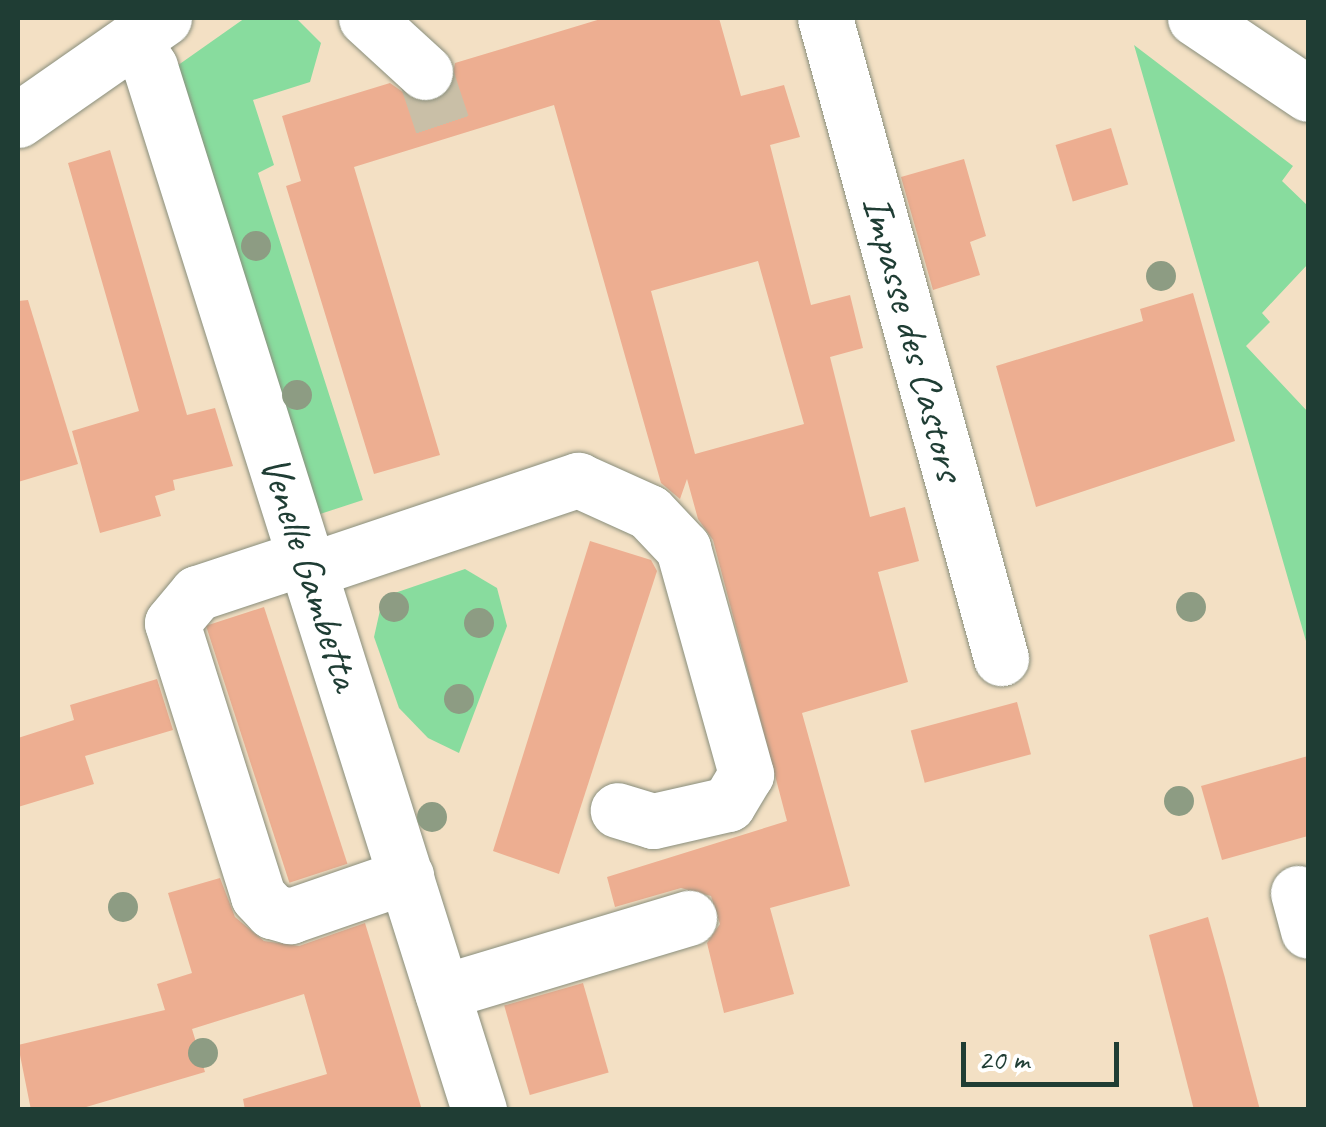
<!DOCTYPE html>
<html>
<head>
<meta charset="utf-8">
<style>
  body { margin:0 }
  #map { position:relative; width:1326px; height:1127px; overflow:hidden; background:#f3e0c4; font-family:Caveat,sans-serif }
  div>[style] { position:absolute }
  .green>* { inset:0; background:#88dc9e }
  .building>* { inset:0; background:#edae91; transform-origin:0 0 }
  .minor-tunnel>* { height:55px; margin-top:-27.5px; transform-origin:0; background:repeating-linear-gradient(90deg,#c9bfa7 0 55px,transparent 0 83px) }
  .roads { filter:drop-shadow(0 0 2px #898e7c) drop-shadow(0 0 2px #898e7c) }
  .minor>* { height:55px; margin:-27.5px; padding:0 27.5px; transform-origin:27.5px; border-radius:27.5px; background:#fff }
  .trees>* { width:30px; height:30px; margin:-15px; border-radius:50%; background:#8d9c83 }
  span { translate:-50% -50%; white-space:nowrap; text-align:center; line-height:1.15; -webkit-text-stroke:10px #fff; paint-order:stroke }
  .street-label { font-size:42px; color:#1f3d34 }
  .frame { position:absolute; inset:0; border:20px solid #1f3d34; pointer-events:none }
  .scale { position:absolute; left:961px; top:1042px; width:158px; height:45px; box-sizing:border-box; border:5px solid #1f3d34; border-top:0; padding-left:12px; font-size:30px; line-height:35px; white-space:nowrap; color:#1f3d34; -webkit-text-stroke:8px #fff; paint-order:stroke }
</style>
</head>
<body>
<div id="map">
  <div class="green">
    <i style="clip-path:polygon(245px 18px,296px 18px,321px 43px,310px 82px,253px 100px,274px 165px,258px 173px,363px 500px,314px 516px,174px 68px)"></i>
    <i style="clip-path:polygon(1134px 45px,1293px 166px,1282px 181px,1308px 206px,1308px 264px,1262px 313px,1270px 322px,1246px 346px,1308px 412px,1308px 648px)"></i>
    <i style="clip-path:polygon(465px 569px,497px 588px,507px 626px,459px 753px,428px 738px,399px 708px,374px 637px,383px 597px)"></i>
  </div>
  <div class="building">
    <i style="clip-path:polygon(evenodd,604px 18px,719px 18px,741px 96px,784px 85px,800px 137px,770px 145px,811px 305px,850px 295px,863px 348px,830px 357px,870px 517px,905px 507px,919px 561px,878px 572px,908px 682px,802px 713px,850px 886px,770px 908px,794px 994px,724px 1013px,707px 943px,720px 924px,711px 896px,681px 888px,615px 907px,607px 877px,787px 821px,713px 540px,698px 519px,687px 479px,680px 499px,661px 483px,554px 105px,354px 167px,440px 455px,374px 474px,286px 186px,301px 181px,282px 116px,390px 83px,417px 102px,433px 102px,449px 92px,455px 63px,604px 18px,758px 261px,804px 424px,695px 454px,651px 291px,758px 261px)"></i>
    <i style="left:1111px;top:128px;width:59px;height:58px;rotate:73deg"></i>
    <i style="clip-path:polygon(110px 150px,187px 415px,215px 408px,233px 466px,173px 480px,175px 490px,155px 496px,161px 516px,100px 533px,72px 431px,139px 411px,68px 163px)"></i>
    <i style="clip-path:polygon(964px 159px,986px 236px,970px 242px,980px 275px,933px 290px,901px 177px)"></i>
    <i style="clip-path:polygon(1193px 293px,1235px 441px,1036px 507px,996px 366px,1143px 321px,1140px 309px)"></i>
    <i style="clip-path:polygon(28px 300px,78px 464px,18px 482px,18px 301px)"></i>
    <i style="clip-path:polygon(590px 541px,651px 560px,657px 571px,559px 874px,493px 851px)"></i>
    <i style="left:264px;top:607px;width:270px;height:61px;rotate:72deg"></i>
    <i style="clip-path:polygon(157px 679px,173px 730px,85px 756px,94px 784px,18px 807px,18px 738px,74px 720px,70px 705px)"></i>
    <i style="left:1017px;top:702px;width:54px;height:110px;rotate:75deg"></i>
    <i style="clip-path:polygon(1308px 756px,1308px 836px,1222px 860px,1201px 786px)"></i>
    <i style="clip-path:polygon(220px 878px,235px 917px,264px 941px,299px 946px,365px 923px,422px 1110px,245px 1110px,243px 1099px,327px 1074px,304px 994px,192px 1029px,205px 1072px,76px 1110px,31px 1110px,18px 1045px,165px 1010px,157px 984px,192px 973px,168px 893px)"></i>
    <i style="clip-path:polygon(1208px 917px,1225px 978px,1260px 1110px,1194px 1110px,1149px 935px)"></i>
    <i style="left:583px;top:983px;width:93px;height:82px;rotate:74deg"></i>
  </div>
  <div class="minor-tunnel">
    <i style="left:425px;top:72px;width:70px;rotate:71.6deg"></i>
  </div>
  <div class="roads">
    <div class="minor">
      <i style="left:366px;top:18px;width:80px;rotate:42.5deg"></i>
      <i style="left:825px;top:18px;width:664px;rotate:74.62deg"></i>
      <i style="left:1195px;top:18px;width:136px;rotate:33.9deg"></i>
      <i style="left:133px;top:40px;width:32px;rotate:58deg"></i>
      <i style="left:150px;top:67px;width:1094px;rotate:72.49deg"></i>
      <i style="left:18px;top:120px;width:178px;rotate:-34.9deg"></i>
      <i style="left:306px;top:557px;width:115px;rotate:161.7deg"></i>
      <i style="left:197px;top:593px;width:39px;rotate:130deg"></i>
      <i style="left:172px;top:623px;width:286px;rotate:72.5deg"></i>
      <i style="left:258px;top:896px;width:21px;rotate:47deg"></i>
      <i style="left:272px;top:911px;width:19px;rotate:16deg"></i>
      <i style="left:290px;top:916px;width:123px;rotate:-19deg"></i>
      <i style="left:310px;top:570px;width:283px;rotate:-18.6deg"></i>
      <i style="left:578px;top:480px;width:78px;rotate:24.3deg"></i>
      <i style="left:649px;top:512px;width:50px;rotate:46.6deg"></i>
      <i style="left:683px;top:548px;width:235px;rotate:74.4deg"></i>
      <i style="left:746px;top:774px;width:35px;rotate:121deg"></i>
      <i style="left:728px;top:804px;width:77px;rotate:167.2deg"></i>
      <i style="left:653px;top:821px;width:37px;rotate:-163deg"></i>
      <i style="left:1298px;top:893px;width:39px;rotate:75deg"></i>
      <i style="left:442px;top:992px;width:258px;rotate:-16.7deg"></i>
    </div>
  </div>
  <div class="trees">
    <i style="left:256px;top:246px"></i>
    <i style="left:1161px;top:276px"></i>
    <i style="left:297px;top:395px"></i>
    <i style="left:394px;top:607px"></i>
    <i style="left:1191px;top:607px"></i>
    <i style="left:479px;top:623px"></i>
    <i style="left:459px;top:699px"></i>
    <i style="left:1179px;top:801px"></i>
    <i style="left:432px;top:817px"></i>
    <i style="left:123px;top:907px"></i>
    <i style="left:203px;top:1053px"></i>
  </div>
  <div class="street-label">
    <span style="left:913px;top:338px;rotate:75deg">Impasse des Castors</span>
    <span style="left:310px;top:573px;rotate:72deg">Venelle Gambetta</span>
  </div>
  <div class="frame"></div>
  <div class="scale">20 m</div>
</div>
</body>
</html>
